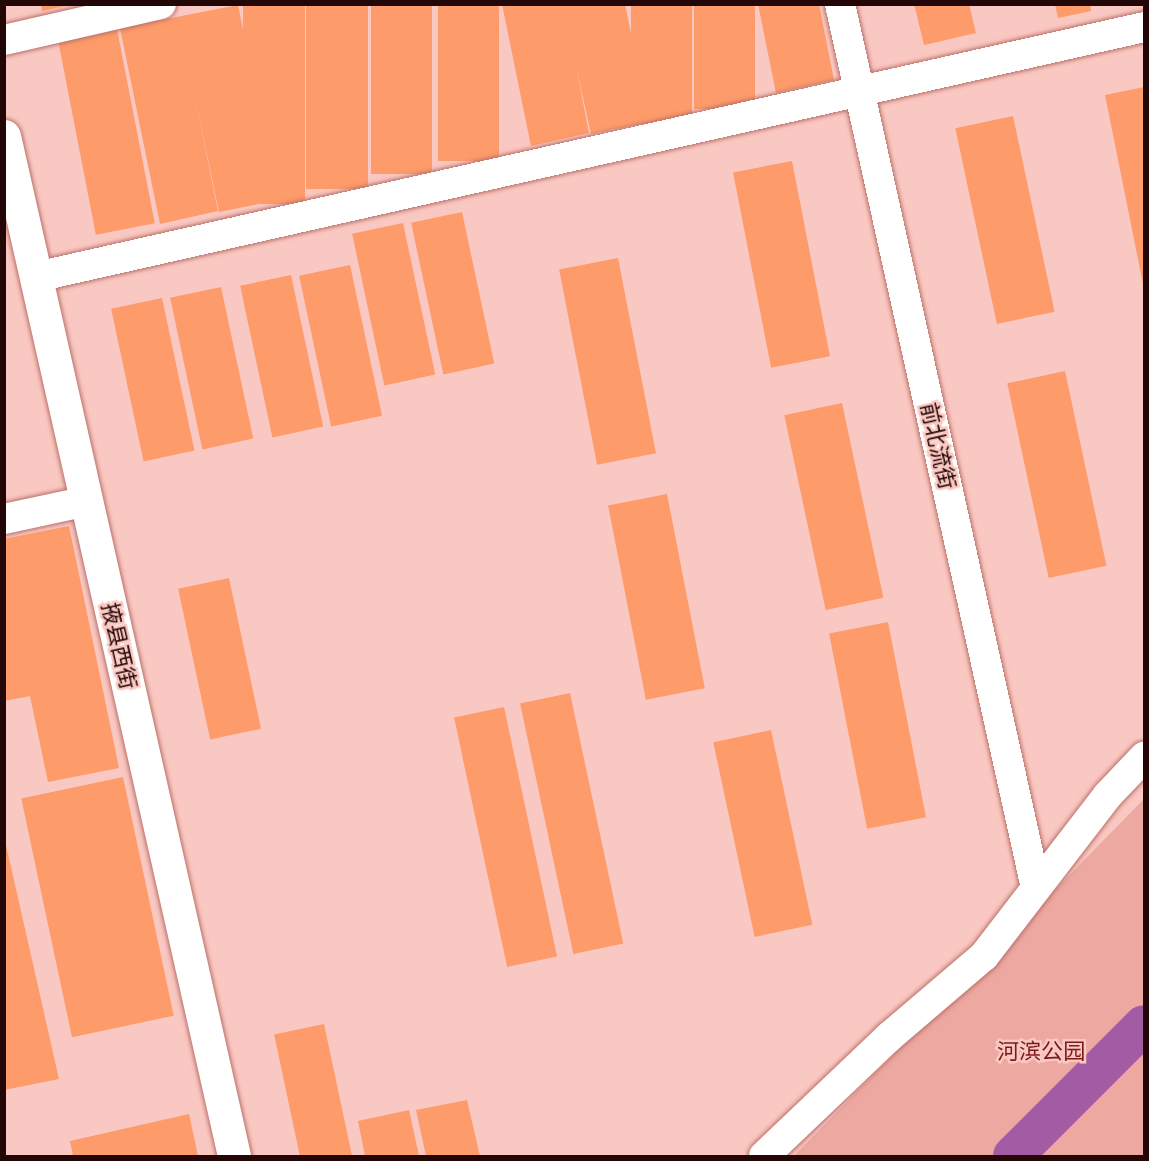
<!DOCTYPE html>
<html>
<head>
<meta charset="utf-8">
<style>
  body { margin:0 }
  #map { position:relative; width:1149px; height:1161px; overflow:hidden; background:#fac8c2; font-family:Cabin,"Noto Sans SC",sans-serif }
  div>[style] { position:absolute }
  .green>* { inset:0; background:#eca8a1 }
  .river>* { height:40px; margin:-20px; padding:0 20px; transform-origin:20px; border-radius:20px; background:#a35ca4 }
  .building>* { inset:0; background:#fd9b6a; transform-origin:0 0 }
  .roads { filter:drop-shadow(0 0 2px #bb7068) drop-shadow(0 0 2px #bb7068) }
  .minor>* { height:30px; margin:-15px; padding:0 15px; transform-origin:15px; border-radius:15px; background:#fff }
  .major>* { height:33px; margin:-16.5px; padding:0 16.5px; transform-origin:16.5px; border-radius:16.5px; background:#fff }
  span { translate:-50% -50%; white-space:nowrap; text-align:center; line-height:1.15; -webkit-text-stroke:5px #fac8c2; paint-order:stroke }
  .street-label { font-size:22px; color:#230706 }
  .park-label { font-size:22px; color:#7a1a19 }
  .frame { position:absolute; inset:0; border:6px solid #230706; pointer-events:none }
</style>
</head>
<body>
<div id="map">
  <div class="green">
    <i style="clip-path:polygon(1144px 799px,1144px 1154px,1142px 1156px,794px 1156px)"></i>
  </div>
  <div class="river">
    <i style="left:1013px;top:1156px;width:185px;rotate:-45deg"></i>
  </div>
  <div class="building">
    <i style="clip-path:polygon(41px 4px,68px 4px,69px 5px,42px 11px)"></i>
    <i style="left:243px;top:4px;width:62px;height:200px"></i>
    <i style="left:306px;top:4px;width:62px;height:185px"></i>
    <i style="left:371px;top:4px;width:61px;height:170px"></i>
    <i style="left:438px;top:4px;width:61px;height:157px"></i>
    <i style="clip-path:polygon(502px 4px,625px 4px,649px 122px,591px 134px,576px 66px,589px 133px,531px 146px)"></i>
    <i style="left:631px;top:4px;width:61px;height:120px"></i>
    <i style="left:694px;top:4px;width:61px;height:105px"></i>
    <i style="clip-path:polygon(758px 4px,819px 4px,834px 80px,776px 93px)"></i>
    <i style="clip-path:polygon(914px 4px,969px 4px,976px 33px,924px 45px)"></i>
    <i style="clip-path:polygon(1055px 4px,1090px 4px,1091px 11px,1058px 18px)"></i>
    <i style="clip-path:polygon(238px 5px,278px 200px,219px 212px,193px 88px,218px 211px,160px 224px,120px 28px)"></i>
    <i style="left:117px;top:29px;width:198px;height:60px;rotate:79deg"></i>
    <i style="clip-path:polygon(1144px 87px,1144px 284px,1143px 284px,1105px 95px)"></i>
    <i style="left:1013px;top:116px;width:200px;height:59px;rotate:78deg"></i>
    <i style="left:792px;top:161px;width:199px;height:60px;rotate:79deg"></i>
    <i style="left:462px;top:212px;width:155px;height:52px;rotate:78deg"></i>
    <i style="left:403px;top:223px;width:155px;height:52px;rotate:78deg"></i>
    <i style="left:618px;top:258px;width:199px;height:60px;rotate:79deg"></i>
    <i style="left:350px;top:265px;width:154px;height:52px;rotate:78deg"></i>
    <i style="left:291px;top:275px;width:155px;height:52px;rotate:78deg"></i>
    <i style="left:221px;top:287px;width:155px;height:52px;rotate:78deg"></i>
    <i style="left:162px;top:298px;width:156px;height:52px;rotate:78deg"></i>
    <i style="left:1065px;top:371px;width:199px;height:59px;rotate:78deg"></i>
    <i style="left:842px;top:403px;width:199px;height:59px;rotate:78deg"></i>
    <i style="left:667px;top:494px;width:198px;height:60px;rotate:79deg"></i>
    <i style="clip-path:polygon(69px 526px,119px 768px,48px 782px,30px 696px,4px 701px,4px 539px)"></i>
    <i style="left:229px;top:578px;width:154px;height:52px;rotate:78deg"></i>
    <i style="left:888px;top:622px;width:199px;height:60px;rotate:79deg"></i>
    <i style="left:570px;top:693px;width:256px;height:51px;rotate:78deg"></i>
    <i style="left:504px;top:707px;width:255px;height:51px;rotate:78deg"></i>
    <i style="left:771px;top:730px;width:199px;height:59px;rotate:78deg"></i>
    <i style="left:123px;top:777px;width:244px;height:104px;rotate:78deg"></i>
    <i style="clip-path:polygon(4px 836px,59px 1079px,4px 1090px)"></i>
    <i style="left:324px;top:1024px;width:135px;height:51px;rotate:78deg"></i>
    <i style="clip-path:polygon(467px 1100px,480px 1156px,426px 1156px,416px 1110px)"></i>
    <i style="clip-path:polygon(409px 1110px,419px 1156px,365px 1156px,358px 1121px)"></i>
    <i style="clip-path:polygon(189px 1114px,198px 1156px,73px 1156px,70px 1141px)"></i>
  </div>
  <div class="roads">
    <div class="minor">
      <i style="left:840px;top:4px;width:905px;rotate:77.5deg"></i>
      <i style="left:4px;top:40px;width:161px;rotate:-12.9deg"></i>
      <i style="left:36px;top:277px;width:1136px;rotate:-12.71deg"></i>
      <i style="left:4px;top:519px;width:85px;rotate:-12.2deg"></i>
      <i style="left:764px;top:1156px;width:173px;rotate:-43.6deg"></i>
      <i style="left:889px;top:1037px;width:125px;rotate:-40.5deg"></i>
      <i style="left:984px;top:956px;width:202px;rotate:-52.4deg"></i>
      <i style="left:1107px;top:796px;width:54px;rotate:-46.5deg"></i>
    </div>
    <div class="major">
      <i style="left:4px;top:136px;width:1046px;rotate:77.29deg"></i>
    </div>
  </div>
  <div class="street-label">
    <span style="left:938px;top:446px;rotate:77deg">前北流街</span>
    <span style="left:119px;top:646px;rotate:77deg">掖县西街</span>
  </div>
  <div class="park-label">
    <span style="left:1041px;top:1052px">河滨公园</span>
  </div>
  <div class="frame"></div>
</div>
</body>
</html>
